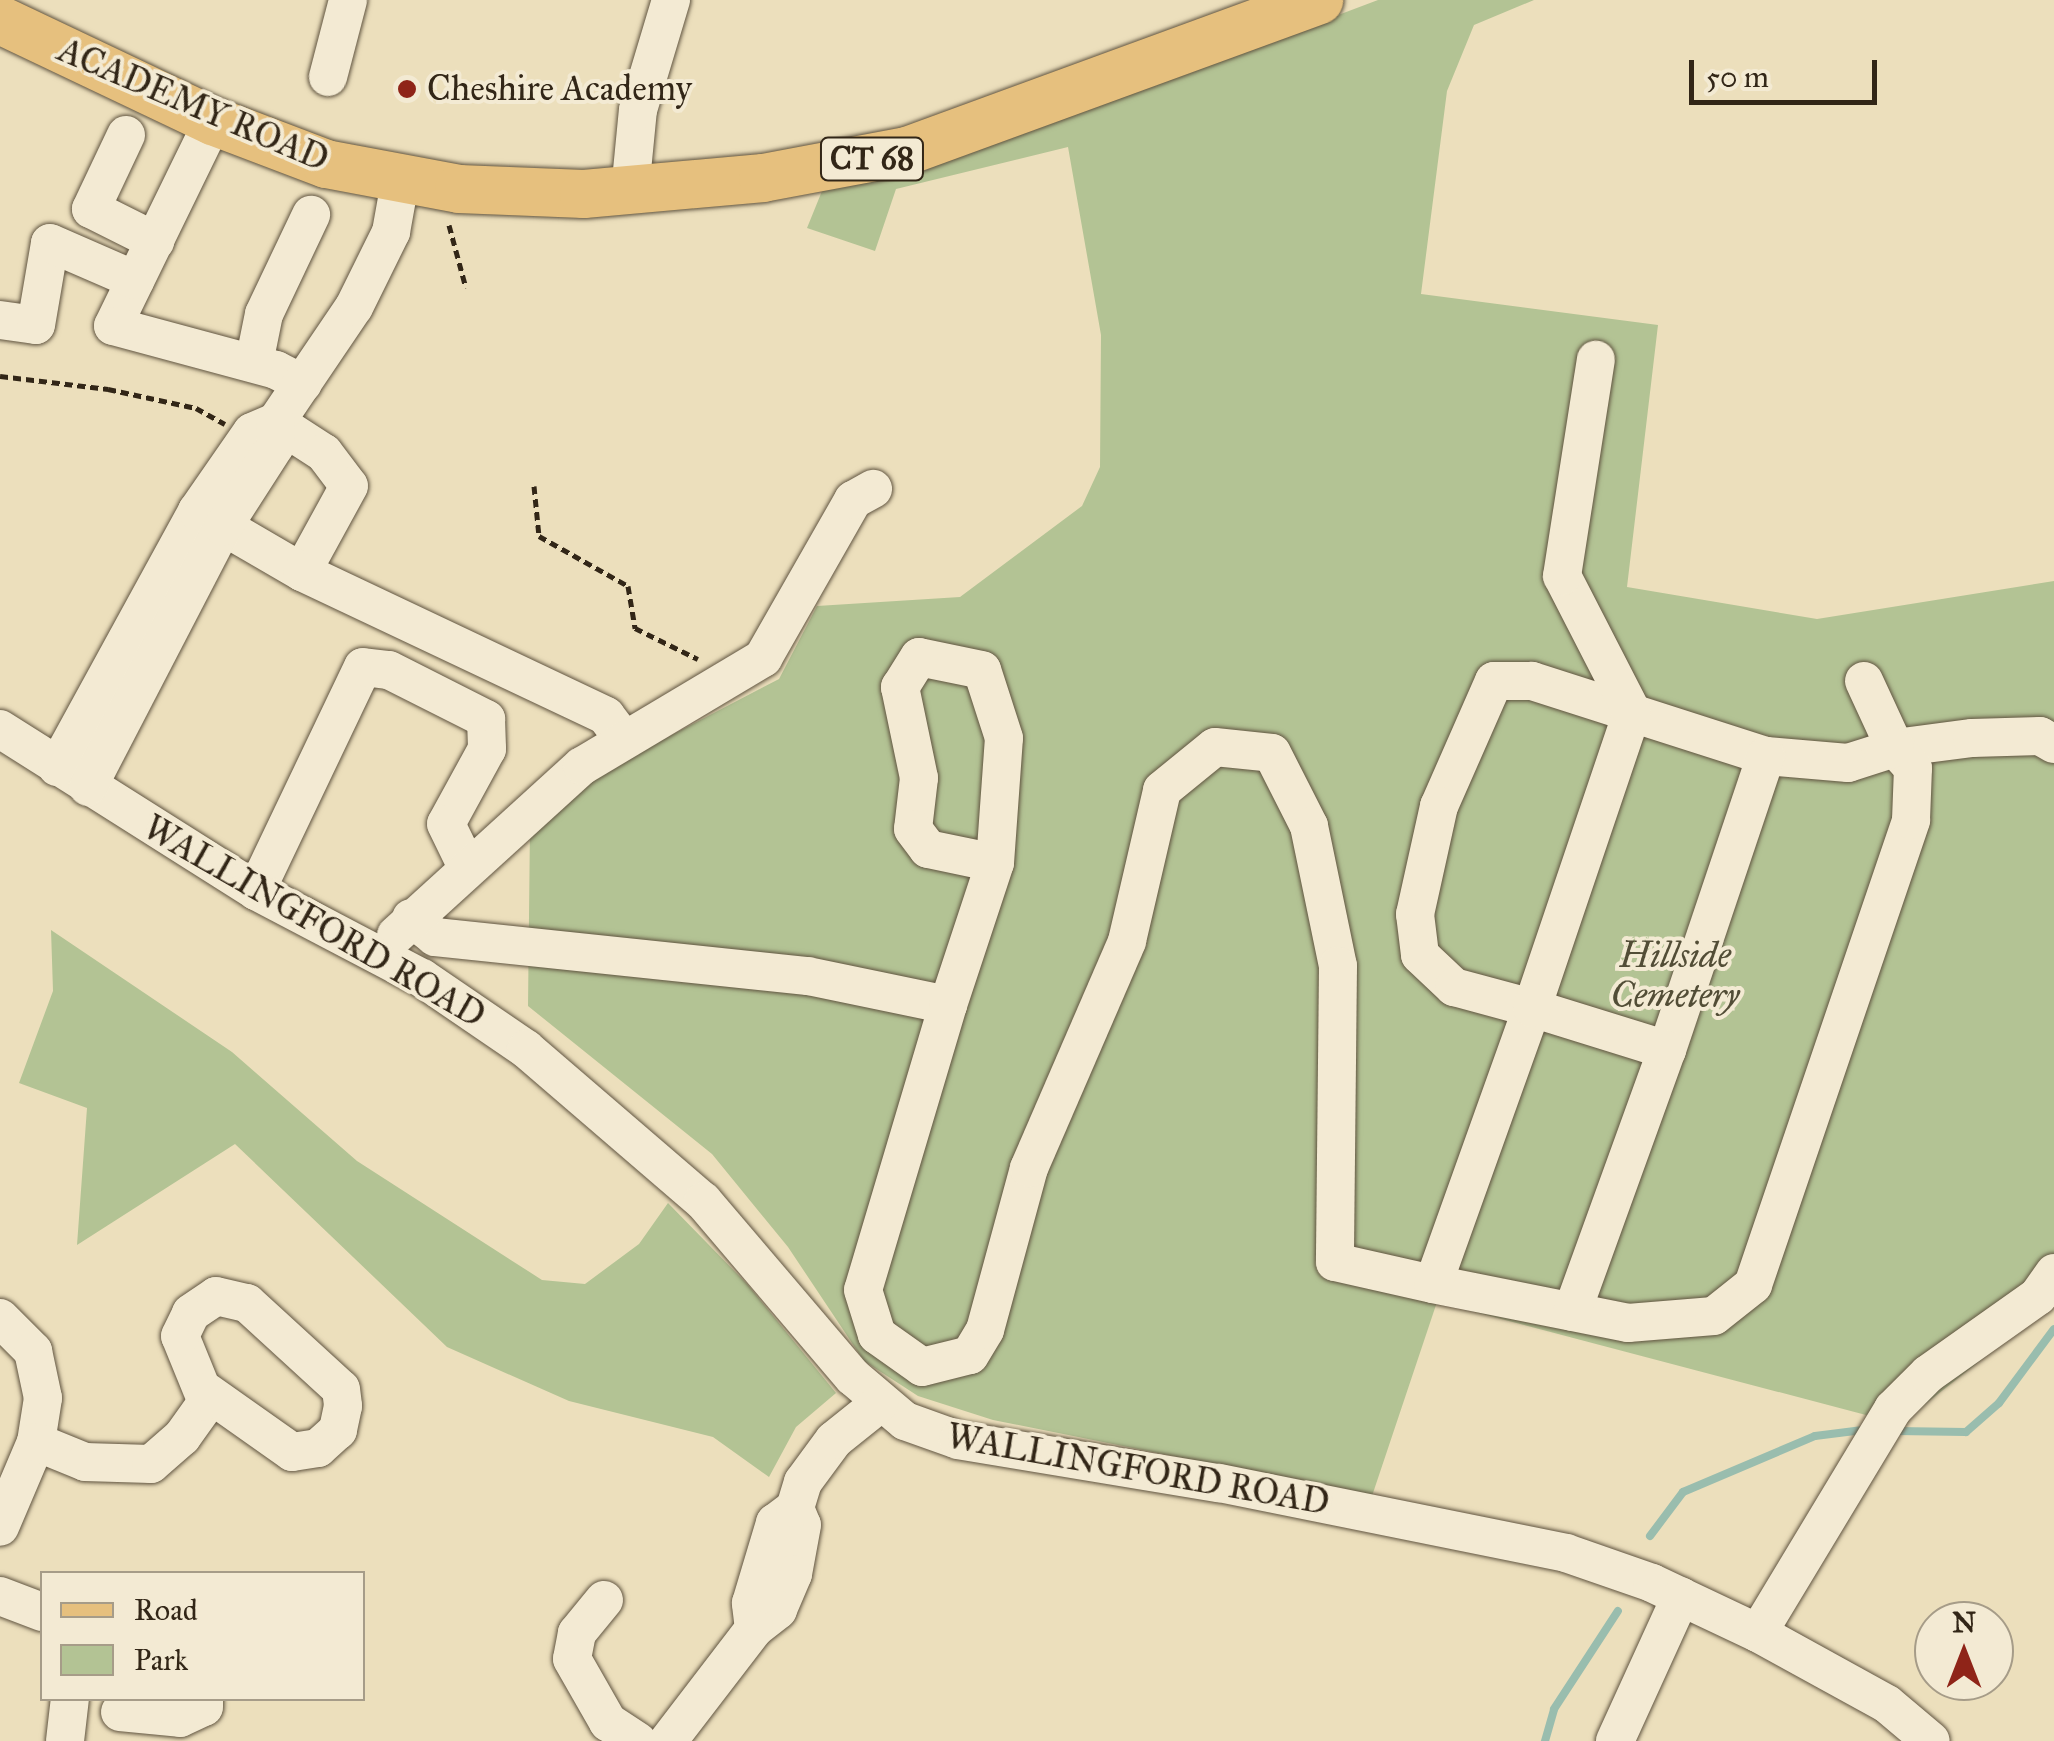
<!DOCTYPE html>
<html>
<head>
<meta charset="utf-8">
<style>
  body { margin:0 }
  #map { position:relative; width:2054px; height:1741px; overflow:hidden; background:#ecdfbc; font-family:"IM FELL Great Primer",serif }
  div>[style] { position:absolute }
  .green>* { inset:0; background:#b3c394 }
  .stream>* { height:8px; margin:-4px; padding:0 4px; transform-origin:4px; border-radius:4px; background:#99bdae }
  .path>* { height:5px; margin-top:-2.5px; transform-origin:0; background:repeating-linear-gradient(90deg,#322617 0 8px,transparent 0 13px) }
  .roads { filter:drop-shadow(0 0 2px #605440) drop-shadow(0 0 2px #605440) }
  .minor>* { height:38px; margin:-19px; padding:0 19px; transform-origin:19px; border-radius:19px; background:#f3ead3 }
  .major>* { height:48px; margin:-24px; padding:0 24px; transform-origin:24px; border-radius:24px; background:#e6c07e }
  .dots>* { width:28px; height:28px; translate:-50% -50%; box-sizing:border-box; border:5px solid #f3ead3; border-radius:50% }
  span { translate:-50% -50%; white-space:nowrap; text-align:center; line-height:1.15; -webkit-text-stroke:8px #f3ead3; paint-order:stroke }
  .shield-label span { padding:2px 8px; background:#f3ead3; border:2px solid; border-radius:8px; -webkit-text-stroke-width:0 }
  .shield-label { font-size:32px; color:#322617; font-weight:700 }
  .poi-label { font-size:35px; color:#322617 }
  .left { translate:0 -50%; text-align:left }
  .street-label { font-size:35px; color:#322617 }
  .park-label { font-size:35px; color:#524d36; font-style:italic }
  .legend { position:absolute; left:40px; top:1571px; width:325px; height:130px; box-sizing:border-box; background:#f3ead3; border:2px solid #a69c88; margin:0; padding:12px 18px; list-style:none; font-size:30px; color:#322617 }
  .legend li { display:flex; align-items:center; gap:20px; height:50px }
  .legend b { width:50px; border:2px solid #a69c88 }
  .north { position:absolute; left:1914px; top:1601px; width:100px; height:100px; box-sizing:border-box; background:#f3ead3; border:2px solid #a69c88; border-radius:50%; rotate:0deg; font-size:28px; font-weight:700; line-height:40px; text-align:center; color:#322617 }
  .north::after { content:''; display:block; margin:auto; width:35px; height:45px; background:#8f2418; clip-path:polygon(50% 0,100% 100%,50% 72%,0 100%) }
  .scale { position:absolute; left:1689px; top:60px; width:188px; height:45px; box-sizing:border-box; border:5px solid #322617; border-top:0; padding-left:12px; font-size:30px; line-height:35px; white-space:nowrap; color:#322617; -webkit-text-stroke:8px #f3ead3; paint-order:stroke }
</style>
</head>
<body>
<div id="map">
  <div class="green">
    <i style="clip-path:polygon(1378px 0,1534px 0,1474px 25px,1447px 91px,1421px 294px,1658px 325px,1627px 587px,1817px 619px,2054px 581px,2054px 1295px,2042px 1312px,1900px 1424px,1437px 1302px,1372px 1496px,993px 1420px,918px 1396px,864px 1361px,788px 1247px,712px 1154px,528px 1006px,530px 825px,595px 775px,779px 679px,817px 606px,960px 597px,1082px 506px,1100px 467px,1101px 335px,1068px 147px,896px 189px,875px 251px,807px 228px,822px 191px,1060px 120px)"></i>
    <i style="clip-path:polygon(51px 930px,232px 1052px,357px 1161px,542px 1280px,585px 1284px,639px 1244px,668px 1203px,748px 1285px,836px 1393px,796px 1427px,769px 1477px,713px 1437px,569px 1401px,447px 1347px,235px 1144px,77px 1245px,87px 1108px,19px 1083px,53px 991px)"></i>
  </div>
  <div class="stream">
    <i style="left:1896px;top:1431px;width:70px;rotate:0.8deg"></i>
    <i style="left:1966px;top:1432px;width:44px;rotate:-41.3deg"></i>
    <i style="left:1999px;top:1403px;width:92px;rotate:-53.4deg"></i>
    <i style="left:1650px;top:1536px;width:55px;rotate:-53.1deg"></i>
    <i style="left:1683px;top:1492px;width:143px;rotate:-23deg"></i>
    <i style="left:1815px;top:1436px;width:48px;rotate:-7.1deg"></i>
    <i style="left:1545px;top:1741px;width:33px;rotate:-74deg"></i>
    <i style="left:1554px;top:1709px;width:117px;rotate:-56.9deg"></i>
  </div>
  <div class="path">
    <i style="left:449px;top:225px;width:65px;rotate:74.9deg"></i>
    <i style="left:0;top:376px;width:109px;rotate:6.9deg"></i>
    <i style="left:108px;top:389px;width:90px;rotate:12.2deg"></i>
    <i style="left:196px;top:408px;width:33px;rotate:29deg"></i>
    <i style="left:534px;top:486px;width:50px;rotate:84.3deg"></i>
    <i style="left:539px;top:536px;width:102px;rotate:29.3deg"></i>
    <i style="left:628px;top:586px;width:43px;rotate:80.5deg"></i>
    <i style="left:635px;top:628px;width:70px;rotate:26.2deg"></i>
  </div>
  <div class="roads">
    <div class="minor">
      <i style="left:328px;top:77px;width:80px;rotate:-75.4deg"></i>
      <i style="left:213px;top:121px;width:228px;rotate:116deg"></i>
      <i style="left:113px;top:326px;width:169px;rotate:15.1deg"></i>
      <i style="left:276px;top:370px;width:30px;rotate:27deg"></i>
      <i style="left:126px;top:135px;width:82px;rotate:115.3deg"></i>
      <i style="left:91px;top:209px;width:72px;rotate:26.6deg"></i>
      <i style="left:630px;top:191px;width:81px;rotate:-84.4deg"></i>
      <i style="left:638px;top:110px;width:115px;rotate:-73.3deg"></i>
      <i style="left:0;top:320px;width:36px;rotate:8deg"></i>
      <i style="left:36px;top:325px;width:83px;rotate:-80.3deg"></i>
      <i style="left:50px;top:243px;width:93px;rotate:23.5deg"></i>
      <i style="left:254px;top:363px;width:50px;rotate:-78.5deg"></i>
      <i style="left:264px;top:314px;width:110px;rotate:-64.6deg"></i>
      <i style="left:276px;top:422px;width:57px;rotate:32.9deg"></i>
      <i style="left:324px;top:453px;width:41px;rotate:52.9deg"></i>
      <i style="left:349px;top:486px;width:98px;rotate:118.7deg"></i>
      <i style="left:197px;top:511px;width:121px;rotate:30.2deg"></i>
      <i style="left:302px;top:572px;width:336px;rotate:25.3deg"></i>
      <i style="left:606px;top:716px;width:30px;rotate:53deg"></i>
      <i style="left:1864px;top:681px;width:74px;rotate:65.2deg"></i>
      <i style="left:1895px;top:748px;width:78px;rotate:-7.4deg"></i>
      <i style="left:1972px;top:738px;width:68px;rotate:-1.7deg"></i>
      <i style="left:2040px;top:736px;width:16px;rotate:30deg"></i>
      <i style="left:0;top:729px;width:303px;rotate:32.3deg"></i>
      <i style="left:256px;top:891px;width:187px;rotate:27.7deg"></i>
      <i style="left:422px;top:978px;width:126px;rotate:34.3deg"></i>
      <i style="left:526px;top:1049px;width:233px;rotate:40.7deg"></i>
      <i style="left:703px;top:1201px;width:231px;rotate:49.6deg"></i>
      <i style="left:853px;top:1377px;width:68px;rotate:40.2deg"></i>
      <i style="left:905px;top:1421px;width:56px;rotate:19.7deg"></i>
      <i style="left:958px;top:1440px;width:265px;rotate:9.4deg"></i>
      <i style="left:1219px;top:1483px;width:354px;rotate:11.4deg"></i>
      <i style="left:1566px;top:1553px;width:91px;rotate:19.2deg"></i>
      <i style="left:1652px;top:1583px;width:117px;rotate:25.3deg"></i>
      <i style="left:1758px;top:1633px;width:147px;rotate:28.8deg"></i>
      <i style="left:1887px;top:1704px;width:57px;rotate:40.1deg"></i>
      <i style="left:57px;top:767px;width:292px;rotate:-61.3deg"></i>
      <i style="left:197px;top:511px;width:96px;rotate:-55.2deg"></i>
      <i style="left:252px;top:432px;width:26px;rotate:-23deg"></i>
      <i style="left:276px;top:422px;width:139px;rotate:-55.9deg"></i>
      <i style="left:354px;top:307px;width:84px;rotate:-63.7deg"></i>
      <i style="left:391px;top:232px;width:51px;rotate:-79.8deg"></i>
      <i style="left:88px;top:787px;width:293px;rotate:-62.6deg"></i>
      <i style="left:223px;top:527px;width:96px;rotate:-57.3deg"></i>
      <i style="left:275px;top:446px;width:24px;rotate:-88deg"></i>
      <i style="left:256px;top:891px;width:248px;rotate:-64.5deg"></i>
      <i style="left:363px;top:667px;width:26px;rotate:7deg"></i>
      <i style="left:389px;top:670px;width:109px;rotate:26.8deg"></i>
      <i style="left:486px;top:719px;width:30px;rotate:88deg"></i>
      <i style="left:487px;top:749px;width:85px;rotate:118.7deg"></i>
      <i style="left:446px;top:824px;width:48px;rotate:64deg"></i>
      <i style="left:411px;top:918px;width:31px;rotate:38deg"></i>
      <i style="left:435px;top:937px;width:375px;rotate:6deg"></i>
      <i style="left:808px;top:976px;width:143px;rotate:11.7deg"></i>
      <i style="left:948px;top:1005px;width:297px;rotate:106.6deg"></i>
      <i style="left:863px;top:1290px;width:47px;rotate:72.7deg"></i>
      <i style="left:877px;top:1335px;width:55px;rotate:35.4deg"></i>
      <i style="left:922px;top:1367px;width:49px;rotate:-14deg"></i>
      <i style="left:970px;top:1355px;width:29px;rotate:-59deg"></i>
      <i style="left:985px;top:1330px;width:168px;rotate:-74.8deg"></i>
      <i style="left:1029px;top:1168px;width:247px;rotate:-66.6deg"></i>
      <i style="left:1127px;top:941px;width:155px;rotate:-76.9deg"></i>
      <i style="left:1162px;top:790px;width:68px;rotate:-39.1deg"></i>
      <i style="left:1215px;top:747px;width:57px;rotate:6deg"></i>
      <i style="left:1272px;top:753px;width:82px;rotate:63.1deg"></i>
      <i style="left:1309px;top:826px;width:143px;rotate:78.3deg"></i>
      <i style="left:1338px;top:966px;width:296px;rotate:90.6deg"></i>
      <i style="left:1335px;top:1262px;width:100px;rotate:12.7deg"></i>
      <i style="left:1433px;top:1284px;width:199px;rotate:11.3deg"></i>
      <i style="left:1628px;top:1323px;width:86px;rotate:-4.7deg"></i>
      <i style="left:1714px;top:1316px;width:50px;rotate:-38.5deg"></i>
      <i style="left:1753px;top:1285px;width:491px;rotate:-71.2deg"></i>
      <i style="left:1911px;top:820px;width:52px;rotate:-87.8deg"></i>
      <i style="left:1913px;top:768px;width:27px;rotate:-132deg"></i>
      <i style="left:1895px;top:748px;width:49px;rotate:162.3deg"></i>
      <i style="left:1848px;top:763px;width:82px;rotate:-175.1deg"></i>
      <i style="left:1766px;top:756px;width:246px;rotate:-162.2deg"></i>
      <i style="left:1532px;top:681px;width:38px;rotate:180deg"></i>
      <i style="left:1494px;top:681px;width:137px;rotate:113.7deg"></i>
      <i style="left:1439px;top:806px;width:111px;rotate:102.5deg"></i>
      <i style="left:1415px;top:914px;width:41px;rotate:83deg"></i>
      <i style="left:1420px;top:955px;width:47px;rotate:43.3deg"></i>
      <i style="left:1454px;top:987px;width:81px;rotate:15.1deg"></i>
      <i style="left:1532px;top:1008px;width:293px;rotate:109.7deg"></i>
      <i style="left:396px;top:935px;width:251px;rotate:-42.3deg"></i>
      <i style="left:582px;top:766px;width:211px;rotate:-30.8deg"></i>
      <i style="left:763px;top:658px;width:182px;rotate:-60.3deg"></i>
      <i style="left:853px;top:500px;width:23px;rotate:-29deg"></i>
      <i style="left:948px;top:1005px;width:150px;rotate:-71.7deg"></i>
      <i style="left:995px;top:863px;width:125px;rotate:-85.9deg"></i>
      <i style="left:1004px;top:738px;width:71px;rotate:-107.9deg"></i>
      <i style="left:982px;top:670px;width:64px;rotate:-168.3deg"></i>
      <i style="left:919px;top:657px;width:36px;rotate:122deg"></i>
      <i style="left:900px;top:687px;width:93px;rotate:78.2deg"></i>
      <i style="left:919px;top:778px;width:51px;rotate:96.7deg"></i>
      <i style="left:913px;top:829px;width:25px;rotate:53deg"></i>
      <i style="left:928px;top:849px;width:68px;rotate:11.8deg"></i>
      <i style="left:1667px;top:1050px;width:310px;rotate:-71.4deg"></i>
      <i style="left:1572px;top:1312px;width:279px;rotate:-70.1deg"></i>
      <i style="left:1667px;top:1050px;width:141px;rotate:-162.7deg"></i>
      <i style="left:1532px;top:1008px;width:312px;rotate:-71.3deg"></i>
      <i style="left:1632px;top:712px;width:153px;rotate:-117.2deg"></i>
      <i style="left:1562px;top:576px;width:219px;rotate:-81.1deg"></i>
      <i style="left:0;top:1318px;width:47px;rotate:45deg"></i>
      <i style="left:33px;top:1351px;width:48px;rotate:78deg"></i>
      <i style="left:43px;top:1398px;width:45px;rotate:99deg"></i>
      <i style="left:36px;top:1442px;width:92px;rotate:113deg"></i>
      <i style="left:36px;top:1442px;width:53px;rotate:22.2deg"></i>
      <i style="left:85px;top:1462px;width:66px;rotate:1.7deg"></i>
      <i style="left:151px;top:1464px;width:41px;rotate:-41.1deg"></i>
      <i style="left:182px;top:1437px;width:43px;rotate:-54.5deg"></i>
      <i style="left:207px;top:1402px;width:71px;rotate:-112.2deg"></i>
      <i style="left:180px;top:1336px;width:25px;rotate:-64deg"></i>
      <i style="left:191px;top:1313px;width:30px;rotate:-34deg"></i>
      <i style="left:216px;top:1296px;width:32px;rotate:13deg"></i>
      <i style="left:247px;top:1303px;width:127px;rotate:42.5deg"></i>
      <i style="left:341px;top:1389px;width:17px;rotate:83deg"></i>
      <i style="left:343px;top:1406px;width:25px;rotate:102deg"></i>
      <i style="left:338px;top:1430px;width:27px;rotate:138deg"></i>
      <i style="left:318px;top:1448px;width:26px;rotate:171deg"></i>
      <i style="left:292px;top:1452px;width:104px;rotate:-144.8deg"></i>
      <i style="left:795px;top:1508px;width:18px;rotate:68deg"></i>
      <i style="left:802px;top:1525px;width:50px;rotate:100.4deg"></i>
      <i style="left:793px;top:1574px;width:39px;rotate:113deg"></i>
      <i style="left:778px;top:1610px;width:31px;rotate:142deg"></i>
      <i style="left:754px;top:1629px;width:26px;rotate:-97deg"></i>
      <i style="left:751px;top:1603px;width:84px;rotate:-73.3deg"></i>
      <i style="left:775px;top:1523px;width:25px;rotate:-37deg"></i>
      <i style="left:795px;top:1508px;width:27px;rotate:-73deg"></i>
      <i style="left:803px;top:1482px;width:52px;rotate:-53.6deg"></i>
      <i style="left:834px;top:1440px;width:58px;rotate:-38.7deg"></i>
      <i style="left:0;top:1596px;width:45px;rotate:20.9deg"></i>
      <i style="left:604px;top:1600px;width:43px;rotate:129.3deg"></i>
      <i style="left:577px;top:1633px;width:26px;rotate:101deg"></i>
      <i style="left:572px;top:1659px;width:73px;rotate:60.3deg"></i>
      <i style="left:608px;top:1722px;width:35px;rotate:33deg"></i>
      <i style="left:1758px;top:1633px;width:262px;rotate:-58.9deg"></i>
      <i style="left:1893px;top:1409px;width:49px;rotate:-45deg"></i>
      <i style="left:1928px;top:1374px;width:135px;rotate:-35.3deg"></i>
      <i style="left:2038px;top:1296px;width:28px;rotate:-55deg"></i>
      <i style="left:120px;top:1712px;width:60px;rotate:5.7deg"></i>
      <i style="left:180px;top:1718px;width:26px;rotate:-25deg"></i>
      <i style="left:204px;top:1707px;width:9px;rotate:-90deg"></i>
      <i style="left:65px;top:1741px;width:43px;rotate:-83.4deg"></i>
      <i style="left:668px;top:1741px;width:141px;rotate:-52.5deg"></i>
      <i style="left:1615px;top:1741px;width:159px;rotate:-65.5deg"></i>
    </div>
    <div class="major">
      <i style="left:0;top:20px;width:236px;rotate:25.4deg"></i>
      <i style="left:213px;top:121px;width:121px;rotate:20.8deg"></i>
      <i style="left:326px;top:164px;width:135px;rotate:10.6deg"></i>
      <i style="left:459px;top:189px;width:125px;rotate:2.3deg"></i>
      <i style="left:584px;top:194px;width:180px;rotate:-5.1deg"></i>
      <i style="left:763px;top:178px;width:147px;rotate:-10.6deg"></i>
      <i style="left:907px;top:151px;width:439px;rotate:-20.1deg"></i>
    </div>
  </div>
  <div class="dots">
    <i style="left:407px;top:89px;background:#8f2418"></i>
  </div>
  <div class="shield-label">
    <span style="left:872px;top:159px">CT 68</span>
  </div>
  <div class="poi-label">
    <span class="left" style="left:427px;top:89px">Cheshire Academy</span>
  </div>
  <div class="street-label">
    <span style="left:193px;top:105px;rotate:23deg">ACADEMY ROAD</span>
    <span style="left:314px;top:922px;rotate:30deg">WALLINGFORD ROAD</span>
    <span style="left:1138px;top:1470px;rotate:10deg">WALLINGFORD ROAD</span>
  </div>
  <div class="park-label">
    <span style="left:1675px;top:976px">Hillside<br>Cemetery</span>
  </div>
  <ul class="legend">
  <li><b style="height:12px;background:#e6c07e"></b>Road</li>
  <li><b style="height:28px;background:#b3c394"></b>Park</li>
  </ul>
  <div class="north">N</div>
  <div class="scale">50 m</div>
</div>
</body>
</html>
